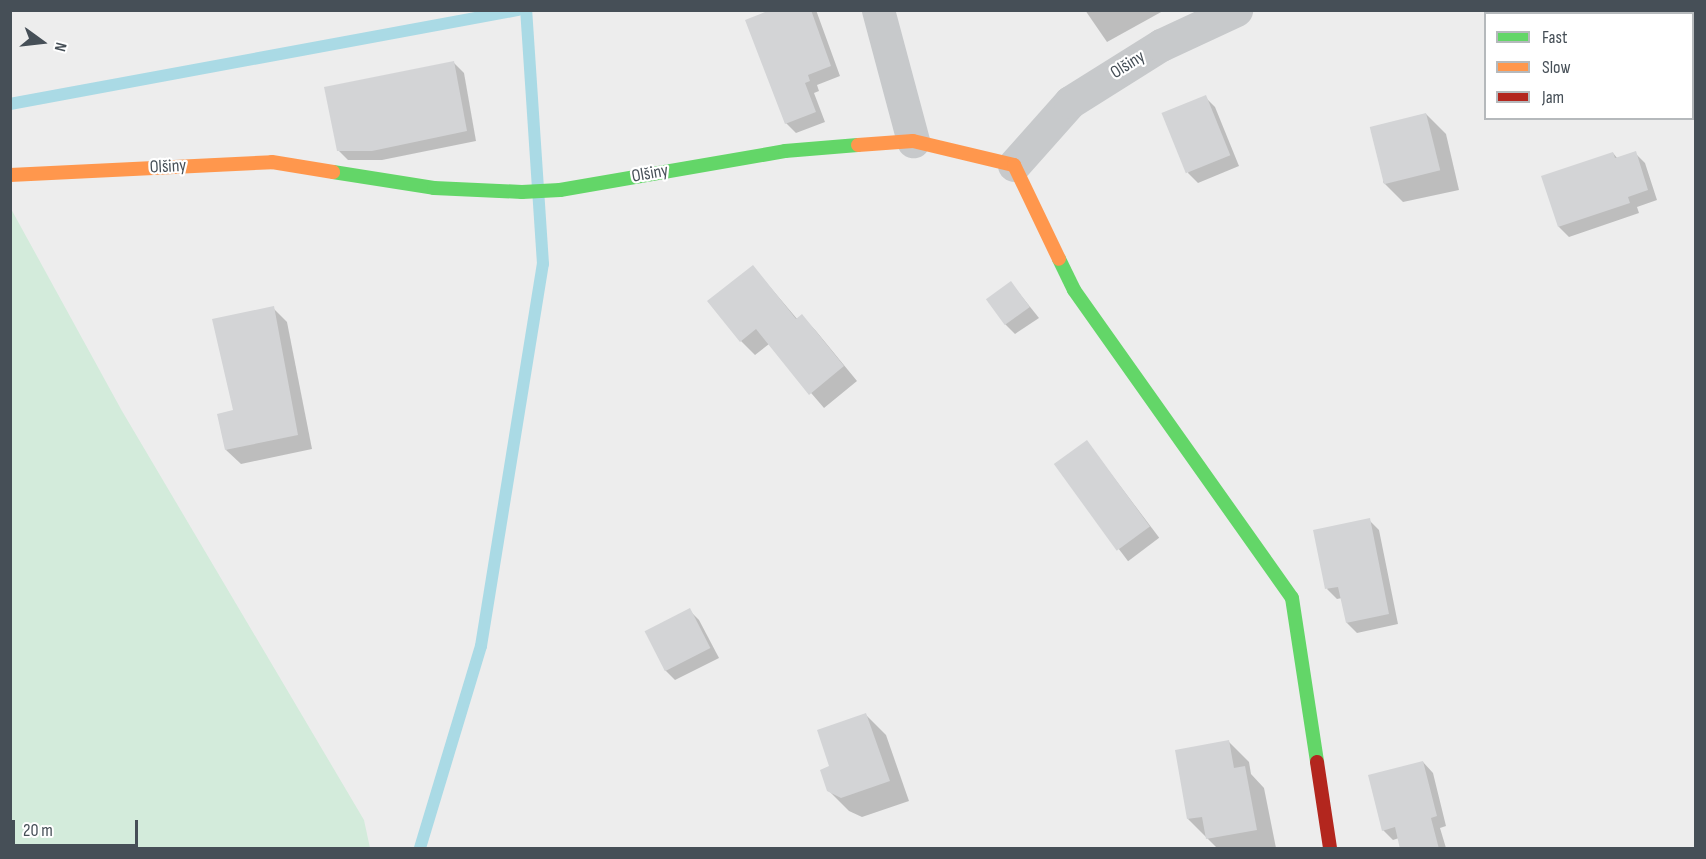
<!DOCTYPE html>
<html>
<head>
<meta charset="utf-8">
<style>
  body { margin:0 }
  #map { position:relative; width:1706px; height:859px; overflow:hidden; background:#ededed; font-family:"Sofia Sans Condensed",sans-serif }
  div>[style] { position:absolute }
  .green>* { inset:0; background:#d3ebdb }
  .shadow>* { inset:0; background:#0003; transform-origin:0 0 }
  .stream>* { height:12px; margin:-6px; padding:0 6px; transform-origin:6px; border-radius:6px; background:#aadae5 }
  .building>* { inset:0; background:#d3d4d6; transform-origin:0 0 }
  .street>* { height:33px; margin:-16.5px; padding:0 16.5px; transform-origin:16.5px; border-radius:16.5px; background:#c7c9cb }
  .fast>* { height:14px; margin:-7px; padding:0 7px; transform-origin:7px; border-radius:7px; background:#63d668 }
  .slow>* { height:14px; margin:-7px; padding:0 7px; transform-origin:7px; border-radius:7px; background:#ff974d }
  .jam>* { height:14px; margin:-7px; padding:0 7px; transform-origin:7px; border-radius:7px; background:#b3261e }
  span { translate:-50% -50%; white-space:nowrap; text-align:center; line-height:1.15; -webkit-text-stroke:4.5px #fff; paint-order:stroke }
  .street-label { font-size:18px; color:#464f57 }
  .frame { position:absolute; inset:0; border:12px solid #464f57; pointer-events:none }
  .legend { position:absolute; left:1484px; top:12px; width:210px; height:108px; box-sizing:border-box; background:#fff; border:2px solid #b5b9bc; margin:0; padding:8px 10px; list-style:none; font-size:18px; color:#464f57 }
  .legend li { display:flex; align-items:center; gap:12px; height:30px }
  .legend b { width:30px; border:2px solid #b5b9bc }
  .north { position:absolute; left:12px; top:12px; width:60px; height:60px; -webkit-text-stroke:4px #fff; paint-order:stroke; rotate:105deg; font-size:16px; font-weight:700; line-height:24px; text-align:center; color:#464f57 }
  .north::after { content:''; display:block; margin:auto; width:21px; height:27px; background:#464f57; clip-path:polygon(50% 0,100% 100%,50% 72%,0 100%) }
  .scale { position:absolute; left:12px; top:820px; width:126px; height:27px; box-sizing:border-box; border:3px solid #464f57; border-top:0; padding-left:8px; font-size:18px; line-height:21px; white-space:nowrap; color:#464f57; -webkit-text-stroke:4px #fff; paint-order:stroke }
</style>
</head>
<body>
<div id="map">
  <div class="green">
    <i style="clip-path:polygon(10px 207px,122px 411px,364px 820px,370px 848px,11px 848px)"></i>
  </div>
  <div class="shadow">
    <i style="clip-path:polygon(775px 10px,816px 10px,840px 76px,817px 85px,819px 91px,814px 93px,825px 122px,796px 133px,786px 123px)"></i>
    <i style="clip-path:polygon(1085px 10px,1163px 10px,1163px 11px,1107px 42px)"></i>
    <i style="clip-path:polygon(454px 63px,464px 73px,476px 141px,382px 160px,348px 160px,338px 150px)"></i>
    <i style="clip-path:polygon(1205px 97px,1215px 107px,1239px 166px,1198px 183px,1188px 173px)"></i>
    <i style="clip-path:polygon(1426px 114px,1446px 134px,1459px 190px,1403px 202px,1383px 182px)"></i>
    <i style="clip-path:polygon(1613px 153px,1618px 159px,1635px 153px,1645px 163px,1657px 200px,1637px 207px,1639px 213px,1569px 237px,1559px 227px,1543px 177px)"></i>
    <i style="clip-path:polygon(753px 267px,798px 320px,802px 316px,816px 331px,857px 381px,824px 408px,769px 344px,755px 355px,741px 341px)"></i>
    <i style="clip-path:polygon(1011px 283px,1039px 318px,1015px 334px,1005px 324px)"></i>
    <i style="clip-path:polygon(273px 308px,287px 322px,312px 449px,241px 464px,226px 450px)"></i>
    <i style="left:1087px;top:442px;width:120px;height:39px;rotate:53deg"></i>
    <i style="clip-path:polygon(1369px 520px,1379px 530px,1398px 624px,1357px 633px,1347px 623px,1342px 598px,1337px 599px,1327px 589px)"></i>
    <i style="clip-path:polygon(689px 610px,699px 620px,719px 658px,675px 680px,665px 670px)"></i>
    <i style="clip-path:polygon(866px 715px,886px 735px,909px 801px,862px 817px,849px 811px,828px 790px,830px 767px)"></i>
    <i style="clip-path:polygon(1229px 742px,1249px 762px,1251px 774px,1264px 788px,1276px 848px,1217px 848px,1188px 819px)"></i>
    <i style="clip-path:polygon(1423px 762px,1433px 773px,1446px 826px,1440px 828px,1446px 848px,1402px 848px,1399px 838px,1393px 840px,1383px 830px)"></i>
  </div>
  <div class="stream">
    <i style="left:10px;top:104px;width:517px;rotate:-10.48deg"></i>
    <i style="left:420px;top:848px;width:211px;rotate:-73.2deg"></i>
    <i style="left:481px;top:646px;width:387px;rotate:-80.8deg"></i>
    <i style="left:543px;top:264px;width:255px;rotate:-93.8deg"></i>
  </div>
  <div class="building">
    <i style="clip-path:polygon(770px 10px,811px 10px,831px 66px,808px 75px,810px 81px,805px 83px,816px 112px,785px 124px,745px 20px)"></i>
    <i style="clip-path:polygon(454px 61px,467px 131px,372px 151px,337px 151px,324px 87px)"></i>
    <i style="left:1206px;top:95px;width:65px;height:48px;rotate:68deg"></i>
    <i style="left:1426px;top:113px;width:59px;height:58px;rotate:76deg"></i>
    <i style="clip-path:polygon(1636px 151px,1648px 190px,1628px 197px,1630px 203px,1558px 227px,1541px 176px,1613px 152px,1615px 158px)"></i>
    <i style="clip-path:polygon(753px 265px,796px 319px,802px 314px,844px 366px,809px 395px,756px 329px,740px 342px,707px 301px)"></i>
    <i style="left:1011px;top:281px;width:32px;height:31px;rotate:54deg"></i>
    <i style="clip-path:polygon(274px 306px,298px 435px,225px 450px,217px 414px,233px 410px,212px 319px)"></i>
    <i style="left:1087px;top:440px;width:107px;height:41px;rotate:54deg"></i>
    <i style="clip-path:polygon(1370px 518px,1389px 614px,1346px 623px,1338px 587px,1325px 589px,1313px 530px)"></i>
    <i style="left:690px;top:608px;width:45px;height:51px;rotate:63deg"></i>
    <i style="clip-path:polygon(866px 713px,890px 781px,841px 798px,827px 791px,820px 770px,829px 766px,817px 730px)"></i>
    <i style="clip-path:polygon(1229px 740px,1234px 768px,1245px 766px,1257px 830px,1206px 839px,1202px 817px,1187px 819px,1175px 750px)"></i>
    <i style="clip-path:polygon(1423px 761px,1437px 816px,1431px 818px,1439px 849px,1400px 849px,1395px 827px,1382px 831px,1368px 775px)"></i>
  </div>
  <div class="street">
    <i style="left:878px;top:10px;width:136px;rotate:75deg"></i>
    <i style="left:1014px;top:165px;width:84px;rotate:-48.4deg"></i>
    <i style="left:1070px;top:102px;width:107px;rotate:-32.1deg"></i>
    <i style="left:1161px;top:45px;width:83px;rotate:-25deg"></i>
  </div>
  <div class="fast">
    <i style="left:333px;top:172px;width:102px;rotate:9deg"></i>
    <i style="left:434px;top:188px;width:88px;rotate:2.6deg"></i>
    <i style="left:522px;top:192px;width:38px;rotate:-3deg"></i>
    <i style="left:560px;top:190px;width:228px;rotate:-9.8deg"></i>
    <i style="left:785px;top:151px;width:73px;rotate:-4.7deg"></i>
    <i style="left:1059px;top:259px;width:34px;rotate:64deg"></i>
    <i style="left:1074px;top:290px;width:377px;rotate:54.7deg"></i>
    <i style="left:1292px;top:598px;width:166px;rotate:81.3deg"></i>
  </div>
  <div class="slow">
    <i style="left:858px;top:145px;width:55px;rotate:-4.2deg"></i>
    <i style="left:913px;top:141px;width:104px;rotate:13.4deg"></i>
    <i style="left:1014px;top:165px;width:104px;rotate:64.4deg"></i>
    <i style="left:10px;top:175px;width:262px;rotate:-2.8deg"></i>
    <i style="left:272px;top:162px;width:62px;rotate:9.3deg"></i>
  </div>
  <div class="jam">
    <i style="left:1317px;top:762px;width:87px;rotate:81.4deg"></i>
  </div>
  <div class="street-label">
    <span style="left:1128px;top:65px;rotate:-32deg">Olšiny</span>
    <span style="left:168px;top:167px;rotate:-3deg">Olšiny</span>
    <span style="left:650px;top:174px;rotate:-10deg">Olšiny</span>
  </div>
  <div class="frame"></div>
  <ul class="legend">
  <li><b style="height:8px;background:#63d668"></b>Fast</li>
  <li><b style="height:8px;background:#ff974d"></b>Slow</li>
  <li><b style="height:8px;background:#b3261e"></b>Jam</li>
  </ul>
  <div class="north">N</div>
  <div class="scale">20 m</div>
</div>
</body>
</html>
